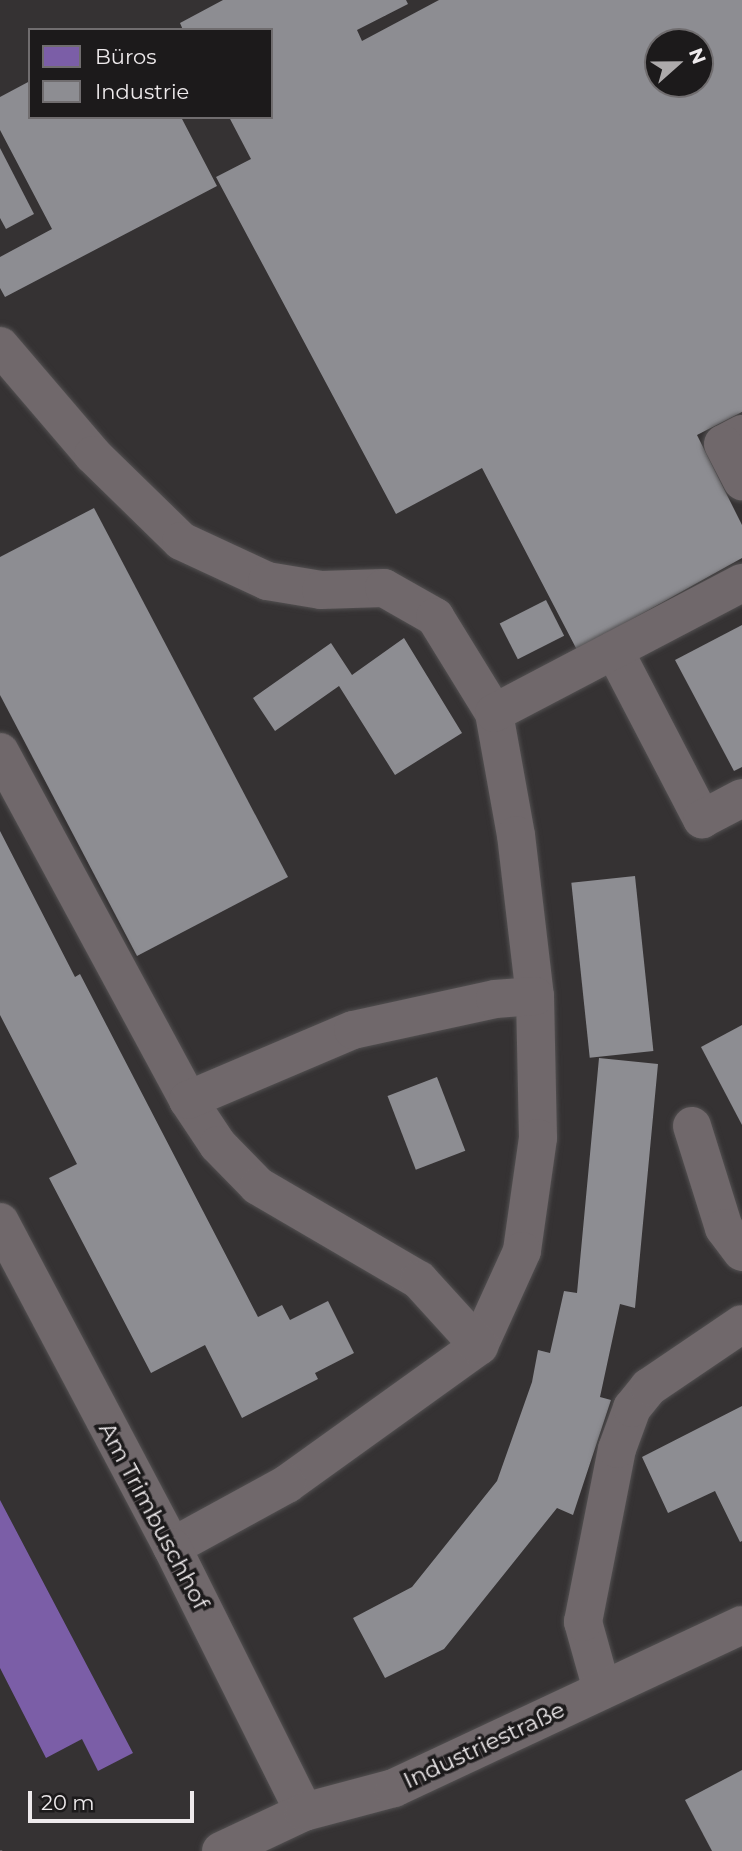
<!DOCTYPE html>
<html>
<head>
<meta charset="utf-8">
<style>
  body { margin:0 }
  #map { position:relative; width:742px; height:1851px; overflow:hidden; background:#353233; font-family:Montserrat,sans-serif }
  div>[style] { position:absolute }
  .offices>* { inset:0; background:#7b5ea7 }
  .industry>* { inset:0; background:#8d8d92; transform-origin:0 0 }
  .path>* { height:4.5px; margin-top:-2.25px; transform-origin:0; background:repeating-linear-gradient(90deg,#766f73 0 3.5px,transparent 0 8.5px) }
  .roads { filter:drop-shadow(0 0 2px #525051) drop-shadow(0 0 2px #525051) }
  .minor>* { height:38px; margin:-19px; padding:0 19px; transform-origin:19px; border-radius:19px; background:#70686b }
  span { translate:-50% -50%; white-space:nowrap; text-align:center; line-height:1.15; -webkit-text-stroke:7px #1c1a1b; paint-order:stroke }
  .street-label { font-size:23px; color:#eeeaec }
  .legend { position:absolute; left:28px; top:28px; width:245px; height:91px; box-sizing:border-box; background:#1c1a1b; border:2px solid #706d6f; margin:0; padding:9px 12px; list-style:none; font-size:21px; color:#eeeaec }
  .legend li { display:flex; align-items:center; gap:14px; height:35px }
  .legend b { width:35px; border:2px solid #706d6f }
  .north { position:absolute; left:644px; top:28px; width:70px; height:70px; box-sizing:border-box; background:#1c1a1b; border:2px solid #706d6f; border-radius:50%; rotate:69deg; font-size:19px; font-weight:700; line-height:28px; text-align:center; color:#eeeaec }
  .north::after { content:''; display:block; margin:auto; width:24px; height:32px; background:#adaaab; clip-path:polygon(50% 0,100% 100%,50% 72%,0 100%) }
  .scale { position:absolute; left:28px; top:1791px; width:166px; height:32px; box-sizing:border-box; border:4px solid #eeeaec; border-top:0; padding-left:9px; font-size:21px; line-height:24px; white-space:nowrap; color:#eeeaec; -webkit-text-stroke:5px #1c1a1b; paint-order:stroke }
</style>
</head>
<body>
<div id="map">
  <div class="offices">
    <i style="clip-path:polygon(0 1500px,133px 1753px,98px 1771px,82px 1739px,46px 1758px,0 1668px)"></i>
  </div>
  <div class="industry">
    <i style="clip-path:polygon(evenodd,223px 0,406px 0,408px 4px,357px 30px,362px 41px,439px 0,742px 0,742px 412px,697px 435px,742px 525px,742px 558px,577px 650px,482px 468px,396px 514px,216px 177px,251px 159px,229px 117px,271px 117px,271px 30px,183px 30px,180px 23px,223px 0,658px 42px,700px 42px,700px 84px,658px 84px,658px 42px)"></i>
    <i style="clip-path:polygon(30px 81px,30px 117px,181px 117px,217px 186px,5px 297px,0 288px,0 257px,52px 229px,0 130px,0 97px)"></i>
    <i style="clip-path:polygon(0 148px,34px 214px,6px 229px,0 218px)"></i>
    <i style="clip-path:polygon(94px 508px,288px 877px,137px 956px,0 695px,0 557px)"></i>
    <i style="left:546px;top:600px;width:40px;height:52px;rotate:63deg"></i>
    <i style="clip-path:polygon(742px 625px,742px 767px,734px 771px,675px 660px)"></i>
    <i style="clip-path:polygon(404px 638px,462px 733px,395px 775px,339px 686px,275px 731px,253px 698px,331px 643px,352px 675px)"></i>
    <i style="clip-path:polygon(0 831px,75px 977px,80px 974px,258px 1317px,282px 1305px,290px 1320px,328px 1301px,354px 1353px,315px 1373px,318px 1379px,242px 1418px,205px 1345px,151px 1373px,49px 1178px,77px 1164px,0 1015px)"></i>
    <i style="left:635px;top:876px;width:176px;height:64px;rotate:84deg"></i>
    <i style="clip-path:polygon(742px 1025px,742px 1125px,701px 1047px)"></i>
    <i style="clip-path:polygon(599px 1058px,658px 1064px,635px 1308px,620px 1304px,600px 1397px,611px 1400px,573px 1515px,557px 1508px,444px 1649px,385px 1678px,353px 1618px,412px 1587px,497px 1481px,532px 1382px,538px 1350px,550px 1353px,564px 1291px,577px 1293px)"></i>
    <i style="left:437px;top:1077px;width:79px;height:53px;rotate:69deg"></i>
    <i style="clip-path:polygon(742px 1406px,742px 1541px,740px 1542px,715px 1491px,668px 1513px,642px 1457px)"></i>
    <i style="clip-path:polygon(742px 1770px,742px 1851px,712px 1851px,685px 1800px)"></i>
  </div>
  <div class="path">
    <i style="left:0;top:1850px;width:1px;rotate:90deg"></i>
  </div>
  <div class="roads">
    <div class="minor">
      <i style="left:0;top:346px;width:143px;rotate:49.5deg"></i>
      <i style="left:93px;top:455px;width:123px;rotate:44.3deg"></i>
      <i style="left:181px;top:541px;width:95px;rotate:24.9deg"></i>
      <i style="left:267px;top:581px;width:55px;rotate:9.5deg"></i>
      <i style="left:321px;top:590px;width:63px;rotate:-1.8deg"></i>
      <i style="left:384px;top:588px;width:59px;rotate:29.6deg"></i>
      <i style="left:435px;top:617px;width:113px;rotate:58.4deg"></i>
      <i style="left:494px;top:713px;width:124px;rotate:79.8deg"></i>
      <i style="left:516px;top:835px;width:162px;rotate:83.3deg"></i>
      <i style="left:535px;top:996px;width:142px;rotate:88.8deg"></i>
      <i style="left:538px;top:1138px;width:114px;rotate:98.1deg"></i>
      <i style="left:522px;top:1251px;width:104px;rotate:114.4deg"></i>
      <i style="left:479px;top:1346px;width:236px;rotate:144.3deg"></i>
      <i style="left:287px;top:1484px;width:131px;rotate:151.3deg"></i>
      <i style="left:742px;top:434px;width:21px;rotate:152deg"></i>
      <i style="left:723px;top:444px;width:42px;rotate:62.8deg"></i>
      <i style="left:614px;top:650px;width:191px;rotate:62.5deg"></i>
      <i style="left:702px;top:819px;width:45px;rotate:-27.7deg"></i>
      <i style="left:494px;top:713px;width:280px;rotate:-27.7deg"></i>
      <i style="left:0;top:752px;width:396px;rotate:61.6deg"></i>
      <i style="left:188px;top:1100px;width:54px;rotate:56.3deg"></i>
      <i style="left:218px;top:1145px;width:57px;rotate:45.7deg"></i>
      <i style="left:258px;top:1186px;width:186px;rotate:30.3deg"></i>
      <i style="left:419px;top:1280px;width:89px;rotate:47.7deg"></i>
      <i style="left:188px;top:1100px;width:179px;rotate:-23deg"></i>
      <i style="left:353px;top:1030px;width:145px;rotate:-12.3deg"></i>
      <i style="left:495px;top:999px;width:40px;rotate:-4.3deg"></i>
      <i style="left:692px;top:1126px;width:107px;rotate:72.6deg"></i>
      <i style="left:724px;top:1228px;width:30px;rotate:53deg"></i>
      <i style="left:0;top:1222px;width:368px;rotate:62.1deg"></i>
      <i style="left:172px;top:1547px;width:296px;rotate:63.5deg"></i>
      <i style="left:602px;top:1690px;width:71px;rotate:-105.6deg"></i>
      <i style="left:583px;top:1622px;width:176px;rotate:-78.9deg"></i>
      <i style="left:617px;top:1449px;width:44px;rotate:-69.9deg"></i>
      <i style="left:632px;top:1408px;width:27px;rotate:-51deg"></i>
      <i style="left:649px;top:1387px;width:112px;rotate:-34.1deg"></i>
      <i style="left:221px;top:1851px;width:92px;rotate:-25.2deg"></i>
      <i style="left:304px;top:1812px;width:93px;rotate:-14.9deg"></i>
      <i style="left:394px;top:1788px;width:384px;rotate:-25.1deg"></i>
    </div>
  </div>
  <div class="street-label">
    <span style="left:154px;top:1516px;rotate:62deg">Am Trimbuschhof</span>
    <span style="left:484px;top:1745px;rotate:-25deg">Industriestraße</span>
  </div>
  <ul class="legend">
  <li><b style="height:19px;background:#7b5ea7"></b>Büros</li>
  <li><b style="height:19px;background:#8d8d92"></b>Industrie</li>
  </ul>
  <div class="north">N</div>
  <div class="scale">20 m</div>
</div>
</body>
</html>
